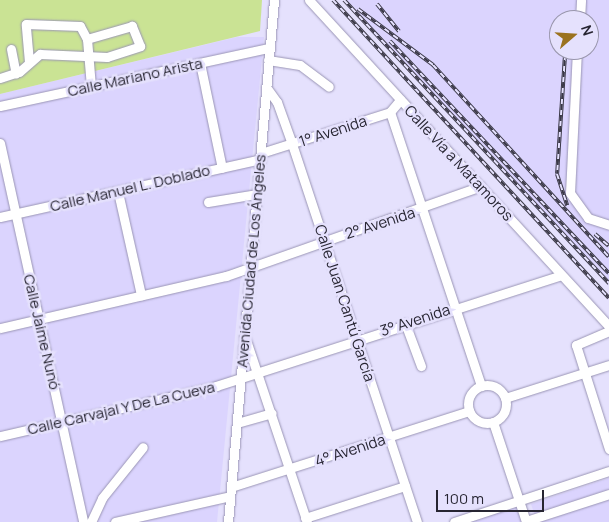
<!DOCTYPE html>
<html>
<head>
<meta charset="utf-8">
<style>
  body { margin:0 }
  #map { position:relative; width:609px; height:522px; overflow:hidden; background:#e5e1fd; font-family:Manrope,sans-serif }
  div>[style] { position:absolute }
  .built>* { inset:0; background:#dbd4fe }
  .green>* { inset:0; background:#cae394 }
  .roads { filter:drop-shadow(0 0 1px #9a95b5) drop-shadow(0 0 1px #9a95b5) }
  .minor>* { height:9px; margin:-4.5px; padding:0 4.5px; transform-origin:4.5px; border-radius:4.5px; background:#fff }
  .minor>.ring { margin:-4.5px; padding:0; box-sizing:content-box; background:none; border:9px solid #fff; border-radius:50% }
  .rail>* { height:4px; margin-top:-2px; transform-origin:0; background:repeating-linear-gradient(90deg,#e5e1fd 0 5.5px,#3b3947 0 11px); box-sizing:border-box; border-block:1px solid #3b3947 }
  span { translate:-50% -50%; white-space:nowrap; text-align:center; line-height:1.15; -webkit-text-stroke:5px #e5e1fd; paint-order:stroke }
  .street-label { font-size:15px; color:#272532 }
  .north { position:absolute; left:549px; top:10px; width:50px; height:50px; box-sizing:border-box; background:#e5e1fd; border:1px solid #9996ac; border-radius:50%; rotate:71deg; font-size:14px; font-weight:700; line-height:20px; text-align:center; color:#272532 }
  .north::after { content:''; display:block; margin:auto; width:18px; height:22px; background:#9b721f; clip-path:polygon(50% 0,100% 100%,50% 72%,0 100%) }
  .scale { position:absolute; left:436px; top:490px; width:108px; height:22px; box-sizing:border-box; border:2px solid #272532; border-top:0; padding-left:6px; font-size:15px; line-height:18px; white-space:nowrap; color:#272532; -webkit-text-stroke:4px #e5e1fd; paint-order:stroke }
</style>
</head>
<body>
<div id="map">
  <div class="built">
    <i style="clip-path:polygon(evenodd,346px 0,609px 0,609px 281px,346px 0,559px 20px,589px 20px,589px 50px,559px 50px,559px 20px)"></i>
    <i style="clip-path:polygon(237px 37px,264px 37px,217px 522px,0 522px,0 94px)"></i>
    <i style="clip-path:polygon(609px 478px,609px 522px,537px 522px,531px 504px)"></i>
    <i style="clip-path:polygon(517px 506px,522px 522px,468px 522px)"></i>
  </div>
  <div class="green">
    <i style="clip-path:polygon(0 0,262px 0,260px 31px,0 94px)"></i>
  </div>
  <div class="roads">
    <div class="minor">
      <i style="left:309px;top:0;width:443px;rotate:47.4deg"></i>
      <i style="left:580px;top:20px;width:20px;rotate:-87deg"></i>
      <i style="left:11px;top:49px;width:25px;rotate:79deg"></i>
      <i style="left:577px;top:50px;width:143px;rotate:92.8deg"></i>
      <i style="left:570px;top:193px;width:31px;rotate:54deg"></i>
      <i style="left:588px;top:218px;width:22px;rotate:18deg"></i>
      <i style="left:268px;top:60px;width:32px;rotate:9deg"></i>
      <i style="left:300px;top:65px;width:36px;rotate:37deg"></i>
      <i style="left:29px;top:62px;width:38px;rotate:-95deg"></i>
      <i style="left:26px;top:24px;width:54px;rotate:2.1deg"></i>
      <i style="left:80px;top:26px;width:15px;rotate:62deg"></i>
      <i style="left:87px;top:39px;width:48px;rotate:85.2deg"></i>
      <i style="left:200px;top:63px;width:107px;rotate:78.2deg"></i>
      <i style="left:0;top:78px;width:20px;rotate:-18deg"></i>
      <i style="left:19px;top:72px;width:28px;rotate:-41deg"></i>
      <i style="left:40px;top:54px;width:67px;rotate:2.6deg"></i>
      <i style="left:107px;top:57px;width:35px;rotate:-18deg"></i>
      <i style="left:140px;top:46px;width:22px;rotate:-112deg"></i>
      <i style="left:132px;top:26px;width:47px;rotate:163.9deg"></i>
      <i style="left:266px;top:87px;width:19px;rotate:54deg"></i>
      <i style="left:277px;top:102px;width:45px;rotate:70.3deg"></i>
      <i style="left:292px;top:144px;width:398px;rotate:71.7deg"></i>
      <i style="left:0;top:106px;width:275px;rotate:-12.2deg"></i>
      <i style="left:390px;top:112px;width:289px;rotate:71.6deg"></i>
      <i style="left:0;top:143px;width:388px;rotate:77.6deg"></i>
      <i style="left:261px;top:153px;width:135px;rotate:-17.6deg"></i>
      <i style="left:390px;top:112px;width:16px;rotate:-50deg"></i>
      <i style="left:118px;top:192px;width:106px;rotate:77.4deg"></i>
      <i style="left:208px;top:202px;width:50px;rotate:-9.3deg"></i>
      <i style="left:0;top:217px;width:267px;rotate:-12.5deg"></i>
      <i style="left:405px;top:323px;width:46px;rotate:69.6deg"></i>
      <i style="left:0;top:328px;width:232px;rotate:-13deg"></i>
      <i style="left:226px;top:276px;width:270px;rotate:-19.4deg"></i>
      <i style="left:609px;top:331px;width:36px;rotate:157deg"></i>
      <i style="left:576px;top:345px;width:109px;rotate:72.4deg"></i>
      <i style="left:245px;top:337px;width:195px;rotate:71.5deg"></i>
      <i class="ring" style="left:468px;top:385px;width:29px;height:29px"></i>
      <i style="left:505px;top:398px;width:109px;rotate:-17.6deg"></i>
      <i style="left:493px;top:422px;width:105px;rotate:71.7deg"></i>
      <i style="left:237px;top:423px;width:36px;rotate:-16deg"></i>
      <i style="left:0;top:436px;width:222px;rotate:-13deg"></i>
      <i style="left:216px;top:386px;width:362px;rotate:-17.8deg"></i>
      <i style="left:231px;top:487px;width:250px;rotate:-17.7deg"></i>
      <i style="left:305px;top:518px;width:105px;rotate:-17.7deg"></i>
      <i style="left:526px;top:521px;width:87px;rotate:-18deg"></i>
      <i style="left:91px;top:522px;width:26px;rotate:-65deg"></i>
      <i style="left:102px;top:498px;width:65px;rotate:-51.2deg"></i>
      <i style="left:115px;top:522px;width:118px;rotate:-12.7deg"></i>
      <i style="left:228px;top:522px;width:524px;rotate:-84.96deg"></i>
      <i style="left:454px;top:522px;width:163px;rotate:-18.2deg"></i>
    </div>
  </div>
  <div class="rail">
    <i style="left:333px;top:0;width:406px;rotate:47.2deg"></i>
    <i style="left:344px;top:0;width:388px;rotate:46.9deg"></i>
    <i style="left:377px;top:4px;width:35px;rotate:51deg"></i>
    <i style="left:358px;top:9px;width:94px;rotate:36.7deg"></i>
    <i style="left:433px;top:65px;width:260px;rotate:47.5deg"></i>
    <i style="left:390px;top:41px;width:319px;rotate:46.7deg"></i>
    <i style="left:565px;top:55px;width:119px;rotate:93.8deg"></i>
    <i style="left:557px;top:174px;width:33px;rotate:72deg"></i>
    <i style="left:595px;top:234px;width:18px;rotate:41deg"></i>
  </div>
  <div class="street-label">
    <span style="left:135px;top:77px;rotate:-12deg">Calle Mariano Arista</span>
    <span style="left:333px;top:131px;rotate:-18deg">1° Avenida</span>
    <span style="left:459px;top:163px;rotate:47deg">Calle Vía a Matamoros</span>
    <span style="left:130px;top:188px;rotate:-13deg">Calle Manuel L. Doblado</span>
    <span style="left:380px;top:223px;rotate:-18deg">2° Avenida</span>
    <span style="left:251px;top:261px;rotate:-85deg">Avenida Ciudad de Los Ángeles</span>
    <span style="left:345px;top:303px;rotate:72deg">Calle Juan Cantú García</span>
    <span style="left:415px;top:320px;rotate:-18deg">3° Avenida</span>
    <span style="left:42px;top:332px;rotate:77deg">Calle Jaime Nunó</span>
    <span style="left:121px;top:408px;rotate:-13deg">Calle Carvajal Y De La Cueva</span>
    <span style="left:350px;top:450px;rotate:-18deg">4° Avenida</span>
  </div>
  <div class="north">N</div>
  <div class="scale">100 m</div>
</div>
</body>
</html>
